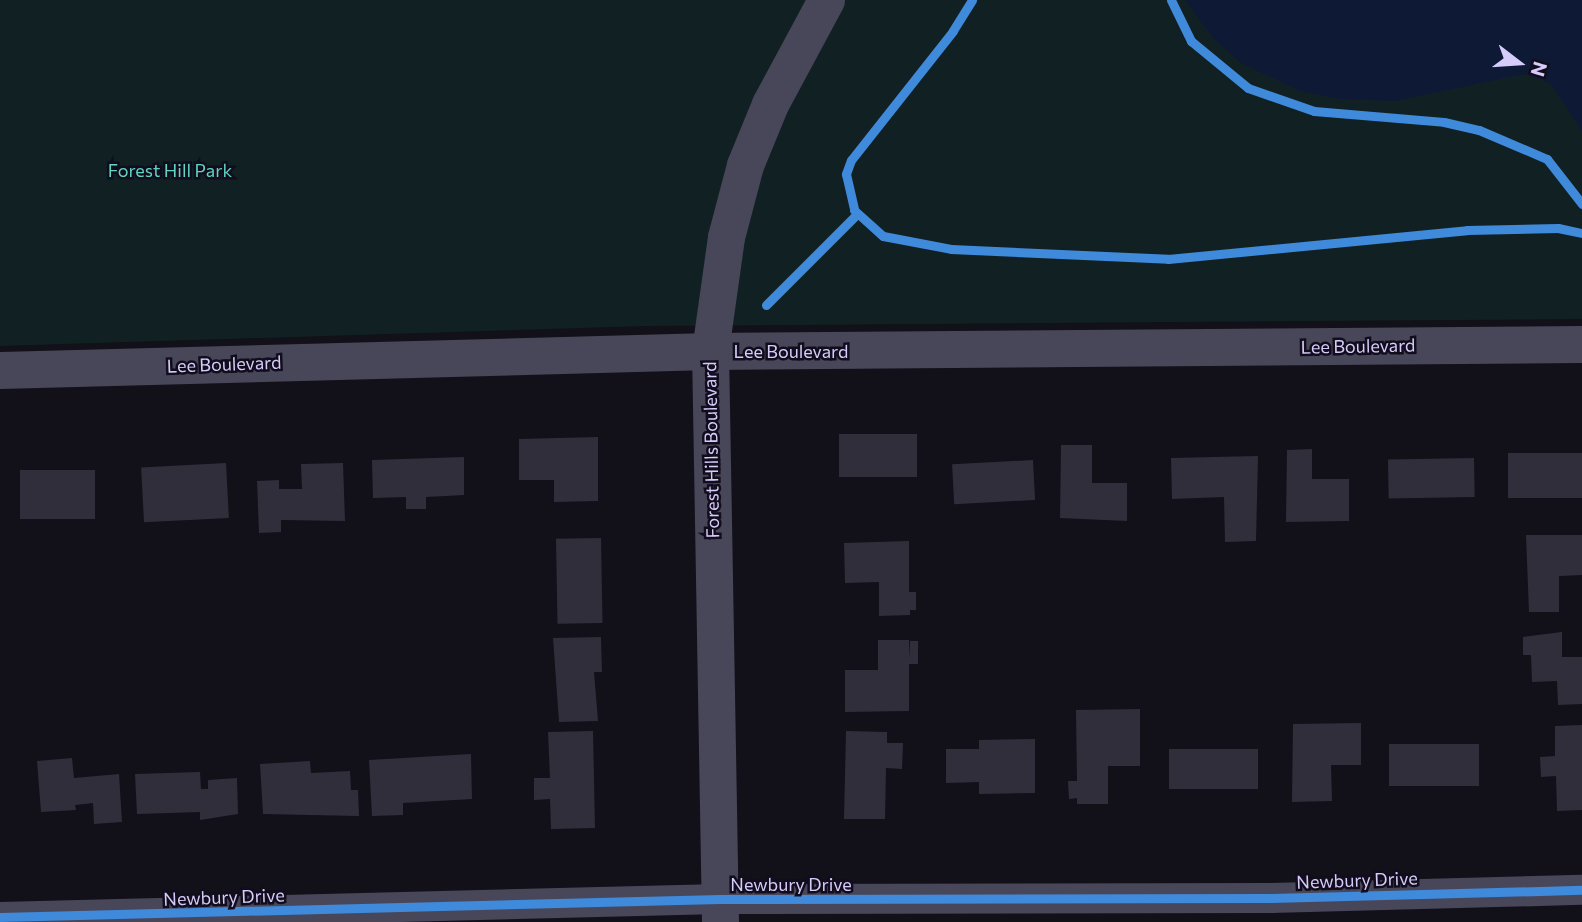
<!DOCTYPE html>
<html>
<head>
<meta charset="utf-8">
<style>
  body { margin:0 }
  #map { position:relative; width:1582px; height:922px; overflow:hidden; background:#121018; font-family:Commissioner,sans-serif }
  div>[style] { position:absolute }
  .green>* { inset:0; background:#112123 }
  .water>* { inset:0; background:#0e1936 }
  .building>* { inset:0; background:#312e3b; transform-origin:0 0 }
  .minor>* { height:30px; margin:-15px; padding:0 15px; transform-origin:15px; border-radius:15px; background:#484659 }
  .tertiary>* { height:37px; margin:-18.5px; padding:0 18.5px; transform-origin:18.5px; border-radius:18.5px; background:#484659 }
  .cycleway>* { height:9px; margin:-4.5px; padding:0 4.5px; transform-origin:4.5px; border-radius:4.5px; background:#408adc }
  span { translate:-50% -50%; white-space:nowrap; text-align:center; line-height:1.15; -webkit-text-stroke:5px #110d1c; paint-order:stroke }
  .park-label { font-size:18px; color:#60d3c1 }
  .street-label { font-size:18px; color:#d6ccfb }
  .north { position:absolute; left:1484px; top:28px; width:70px; height:70px; -webkit-text-stroke:5px #110d1c; paint-order:stroke; rotate:107deg; font-size:19px; font-weight:700; line-height:28px; text-align:center; color:#d6ccfb }
  .north::after { content:''; display:block; margin:auto; width:24px; height:32px; background:#d6ccfb; clip-path:polygon(50% 0,100% 100%,50% 72%,0 100%) }
</style>
</head>
<body>
<div id="map">
  <div class="green">
    <i style="clip-path:polygon(0 0,1582px 0,1582px 319px,648px 326px,0 346px)"></i>
  </div>
  <div class="water">
    <i style="clip-path:polygon(1185px 0,1582px 0,1582px 131px,1550px 83px,1525px 74px,1395px 101px,1340px 99px,1300px 91px,1241px 63px,1213px 38px)"></i>
  </div>
  <div class="building">
    <i style="left:917px;top:434px;width:43px;height:78px;rotate:90deg"></i>
    <i style="clip-path:polygon(598px 437px,598px 501px,554px 502px,554px 480px,519px 480px,519px 439px)"></i>
    <i style="clip-path:polygon(1061px 445px,1092px 445px,1092px 483px,1127px 483px,1127px 521px,1060px 518px)"></i>
    <i style="clip-path:polygon(1312px 449px,1312px 479px,1349px 479px,1349px 521px,1286px 522px,1287px 450px)"></i>
    <i style="left:1508px;top:453px;width:74px;height:45px"></i>
    <i style="clip-path:polygon(1258px 456px,1256px 541px,1225px 542px,1224px 497px,1172px 499px,1171px 458px)"></i>
    <i style="clip-path:polygon(464px 457px,464px 495px,426px 497px,426px 509px,406px 509px,406px 497px,373px 498px,372px 460px)"></i>
    <i style="left:1474px;top:458px;width:39px;height:86px;rotate:89deg"></i>
    <i style="left:1033px;top:460px;width:40px;height:81px;rotate:87deg"></i>
    <i style="left:226px;top:463px;width:55px;height:85px;rotate:87deg"></i>
    <i style="clip-path:polygon(343px 463px,345px 521px,281px 520px,281px 532px,259px 533px,257px 481px,279px 480px,279px 489px,302px 489px,301px 464px)"></i>
    <i style="left:20px;top:470px;width:75px;height:49px"></i>
    <i style="clip-path:polygon(1526px 535px,1582px 535px,1582px 575px,1559px 576px,1559px 612px,1529px 612px)"></i>
    <i style="left:601px;top:538px;width:85px;height:45px;rotate:89deg"></i>
    <i style="clip-path:polygon(909px 541px,909px 592px,916px 592px,916px 610px,910px 610px,910px 615px,879px 616px,879px 582px,845px 583px,844px 543px)"></i>
    <i style="clip-path:polygon(1562px 632px,1562px 657px,1582px 657px,1582px 704px,1558px 705px,1557px 681px,1532px 682px,1531px 655px,1523px 655px,1523px 637px)"></i>
    <i style="clip-path:polygon(601px 637px,602px 672px,594px 672px,598px 721px,559px 722px,553px 638px)"></i>
    <i style="clip-path:polygon(878px 640px,909px 640px,909px 660px,910px 641px,918px 641px,918px 664px,909px 664px,909px 711px,845px 712px,845px 670px,878px 670px)"></i>
    <i style="clip-path:polygon(1140px 709px,1140px 766px,1108px 766px,1108px 804px,1077px 804px,1077px 798px,1069px 799px,1068px 781px,1077px 781px,1076px 710px)"></i>
    <i style="clip-path:polygon(1361px 723px,1361px 765px,1331px 765px,1332px 801px,1292px 802px,1293px 724px)"></i>
    <i style="clip-path:polygon(1582px 725px,1582px 810px,1557px 811px,1556px 776px,1541px 777px,1540px 757px,1555px 756px,1555px 726px)"></i>
    <i style="clip-path:polygon(593px 731px,595px 828px,551px 829px,550px 799px,534px 800px,534px 778px,550px 778px,548px 732px)"></i>
    <i style="clip-path:polygon(846px 731px,887px 732px,887px 743px,903px 743px,902px 769px,886px 768px,885px 819px,844px 819px)"></i>
    <i style="clip-path:polygon(1035px 739px,1035px 793px,979px 794px,979px 782px,946px 783px,946px 749px,979px 749px,979px 740px)"></i>
    <i style="left:1389px;top:744px;width:90px;height:42px"></i>
    <i style="left:1258px;top:749px;width:40px;height:89px;rotate:90deg"></i>
    <i style="clip-path:polygon(471px 754px,472px 799px,403px 803px,403px 815px,372px 816px,369px 760px)"></i>
    <i style="clip-path:polygon(72px 758px,74px 778px,119px 774px,122px 822px,94px 824px,93px 803px,75px 805px,76px 810px,41px 812px,37px 761px)"></i>
    <i style="clip-path:polygon(310px 761px,311px 773px,350px 771px,351px 790px,358px 790px,359px 816px,263px 814px,260px 764px)"></i>
    <i style="clip-path:polygon(200px 772px,201px 789px,208px 789px,208px 780px,237px 778px,238px 814px,200px 820px,200px 812px,137px 814px,135px 774px)"></i>
  </div>
  <div class="minor">
    <i style="left:0;top:917px;width:720px;rotate:-1.43deg"></i>
    <i style="left:720px;top:899px;width:551px;rotate:-0.1deg"></i>
    <i style="left:1271px;top:898px;width:311px;rotate:-1.5deg"></i>
  </div>
  <div class="tertiary">
    <i style="left:0;top:370px;width:710px;rotate:-1.53deg"></i>
    <i style="left:710px;top:351px;width:872px;rotate:-0.46deg"></i>
    <i style="left:720px;top:922px;width:571px;rotate:-91deg"></i>
    <i style="left:710px;top:351px;width:115px;rotate:-82deg"></i>
    <i style="left:726px;top:237px;width:74px;rotate:-75.2deg"></i>
    <i style="left:745px;top:165px;width:66px;rotate:-67.7deg"></i>
    <i style="left:770px;top:104px;width:118px;rotate:-61.7deg"></i>
  </div>
  <div class="cycleway">
    <i style="left:972px;top:0;width:36px;rotate:122deg"></i>
    <i style="left:953px;top:31px;width:164px;rotate:128.3deg"></i>
    <i style="left:851px;top:160px;width:15px;rotate:110deg"></i>
    <i style="left:846px;top:174px;width:37px;rotate:77deg"></i>
    <i style="left:854px;top:210px;width:39px;rotate:42deg"></i>
    <i style="left:883px;top:236px;width:69px;rotate:10.8deg"></i>
    <i style="left:951px;top:249px;width:217px;rotate:2.6deg"></i>
    <i style="left:1168px;top:259px;width:300px;rotate:-5.5deg"></i>
    <i style="left:1467px;top:230px;width:91px;rotate:-1.3deg"></i>
    <i style="left:1558px;top:228px;width:25px;rotate:12deg"></i>
    <i style="left:1171px;top:0;width:46px;rotate:64deg"></i>
    <i style="left:1191px;top:41px;width:74px;rotate:39.5deg"></i>
    <i style="left:1248px;top:88px;width:70px;rotate:19.2deg"></i>
    <i style="left:1314px;top:111px;width:130px;rotate:4.8deg"></i>
    <i style="left:1444px;top:122px;width:36px;rotate:13deg"></i>
    <i style="left:1479px;top:130px;width:74px;rotate:23.1deg"></i>
    <i style="left:1547px;top:159px;width:57px;rotate:52.1deg"></i>
    <i style="left:766px;top:305px;width:129px;rotate:-45deg"></i>
    <i style="left:0;top:917px;width:720px;rotate:-1.43deg"></i>
    <i style="left:720px;top:899px;width:551px;rotate:-0.1deg"></i>
    <i style="left:1271px;top:898px;width:311px;rotate:-1.5deg"></i>
  </div>
  <div class="park-label">
    <span style="left:170px;top:170px">Forest Hill Park</span>
  </div>
  <div class="street-label">
    <span style="left:1358px;top:346px;rotate:-1deg">Lee Boulevard</span>
    <span style="left:791px;top:351px">Lee Boulevard</span>
    <span style="left:224px;top:364px;rotate:-2deg">Lee Boulevard</span>
    <span style="left:711px;top:450px;rotate:-91deg">Forest Hills Boulevard</span>
    <span style="left:1357px;top:880px;rotate:-2deg">Newbury Drive</span>
    <span style="left:791px;top:884px">Newbury Drive</span>
    <span style="left:224px;top:897px;rotate:-2deg">Newbury Drive</span>
  </div>
  <div class="north">N</div>
</div>
</body>
</html>
